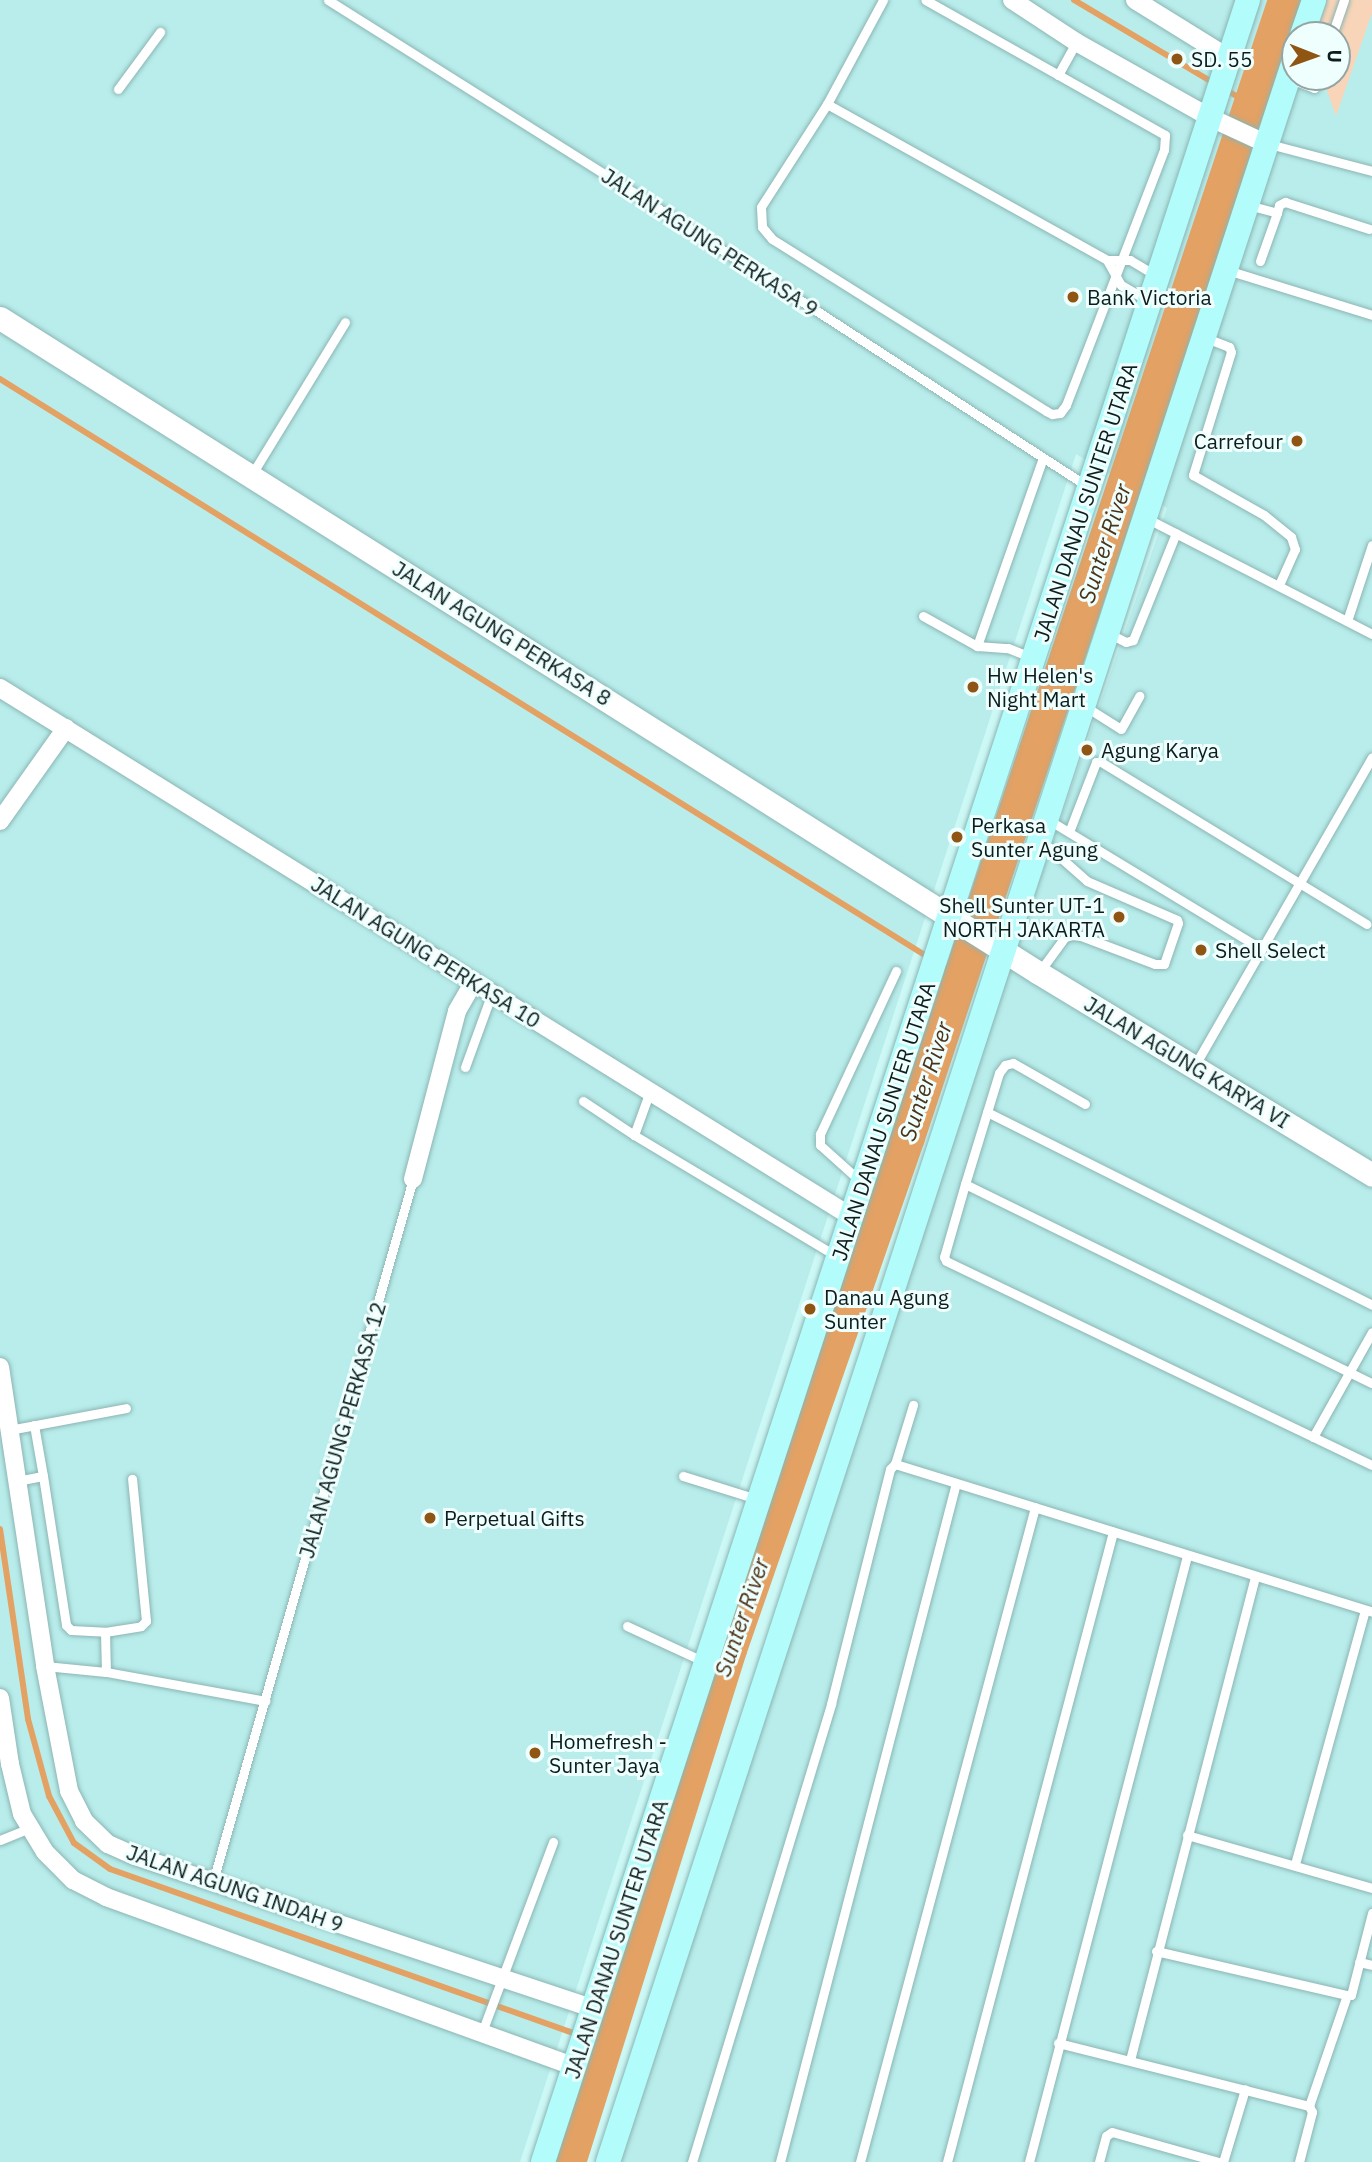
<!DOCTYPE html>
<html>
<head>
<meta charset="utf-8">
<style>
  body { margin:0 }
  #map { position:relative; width:1372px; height:2162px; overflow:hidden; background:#ccf8f6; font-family:"IBM Plex Sans",sans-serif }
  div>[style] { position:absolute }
  .built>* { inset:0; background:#b8edeb }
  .green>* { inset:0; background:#f8d5b8 }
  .stream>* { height:6px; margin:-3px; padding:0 3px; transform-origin:3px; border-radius:3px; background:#e3a164 }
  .river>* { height:35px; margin:-17.5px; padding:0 17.5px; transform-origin:17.5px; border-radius:17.5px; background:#e3a164 }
  .roads { filter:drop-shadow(0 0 2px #8bb5b3) drop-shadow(0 0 2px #8bb5b3) }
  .service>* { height:9px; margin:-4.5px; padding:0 4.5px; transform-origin:4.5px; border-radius:4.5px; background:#fff }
  .minor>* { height:18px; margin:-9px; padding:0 9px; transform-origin:9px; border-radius:9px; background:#fff }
  .tertiary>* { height:23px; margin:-11.5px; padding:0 11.5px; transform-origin:11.5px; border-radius:11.5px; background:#fff }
  .secondary>* { height:24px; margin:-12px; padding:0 12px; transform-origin:12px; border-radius:12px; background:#b2fcfb }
  .dots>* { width:19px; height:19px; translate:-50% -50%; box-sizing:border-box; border:4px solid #eefffe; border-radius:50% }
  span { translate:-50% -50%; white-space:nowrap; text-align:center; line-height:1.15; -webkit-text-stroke:6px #eefffe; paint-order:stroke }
  .poi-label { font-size:21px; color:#0d1d1d }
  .left { translate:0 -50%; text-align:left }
  .right { translate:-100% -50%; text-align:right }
  .street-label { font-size:21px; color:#0d1d1d }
  .water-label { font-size:23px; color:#4e3218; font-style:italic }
  .north { position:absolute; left:1281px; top:21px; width:70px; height:70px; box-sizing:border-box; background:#eefffe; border:2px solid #94a5a4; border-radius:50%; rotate:91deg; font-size:19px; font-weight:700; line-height:28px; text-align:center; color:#0d1d1d }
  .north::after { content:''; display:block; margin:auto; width:24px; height:32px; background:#905513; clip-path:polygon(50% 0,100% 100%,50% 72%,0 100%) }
</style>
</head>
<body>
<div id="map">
  <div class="built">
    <i style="clip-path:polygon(evenodd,0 0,1372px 0,1372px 2162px,620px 2162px,1009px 970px,1167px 508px,1076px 454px,520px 2162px,0 2162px,0 0,1295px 35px,1337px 35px,1337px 77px,1295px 77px,1295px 35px)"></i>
  </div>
  <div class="green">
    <i style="clip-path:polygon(1287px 0,1312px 0,1295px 35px,1295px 57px,1274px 114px,1252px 106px)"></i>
    <i style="clip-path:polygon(1327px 0,1372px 0,1372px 13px,1336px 116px,1322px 77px,1337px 77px,1337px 35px,1315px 35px)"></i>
  </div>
  <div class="stream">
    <i style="left:1074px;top:0;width:163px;rotate:30.7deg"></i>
    <i style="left:1226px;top:90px;width:28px;rotate:30deg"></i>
    <i style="left:0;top:379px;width:1097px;rotate:31.92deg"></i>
    <i style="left:940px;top:965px;width:23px;rotate:31deg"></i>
    <i style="left:0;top:1529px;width:192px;rotate:81.6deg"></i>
    <i style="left:28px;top:1719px;width:80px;rotate:74.7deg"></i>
    <i style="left:49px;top:1796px;width:53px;rotate:62deg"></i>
    <i style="left:74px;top:1843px;width:44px;rotate:35.8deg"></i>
    <i style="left:110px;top:1869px;width:497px;rotate:19.5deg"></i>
    <i style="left:589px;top:2038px;width:17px;rotate:21deg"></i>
  </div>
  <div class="river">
    <i style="left:568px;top:2162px;width:538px;rotate:-72.58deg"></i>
    <i style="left:729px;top:1649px;width:542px;rotate:-70.83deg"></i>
    <i style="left:907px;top:1137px;width:1198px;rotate:-71.61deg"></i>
  </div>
  <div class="roads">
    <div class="service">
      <i style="left:328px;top:0;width:377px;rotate:32.2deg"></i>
      <i style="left:647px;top:201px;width:524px;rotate:32.93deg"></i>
      <i style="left:883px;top:0;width:118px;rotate:118.3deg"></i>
      <i style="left:827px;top:104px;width:122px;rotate:122.7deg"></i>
      <i style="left:761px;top:207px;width:20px;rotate:87deg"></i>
      <i style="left:762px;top:227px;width:16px;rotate:50deg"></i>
      <i style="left:772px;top:239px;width:324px;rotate:32.1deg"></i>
      <i style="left:1046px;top:411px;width:7px;rotate:27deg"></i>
      <i style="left:1052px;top:414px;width:8px;rotate:-7deg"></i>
      <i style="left:1060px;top:413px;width:10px;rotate:-53deg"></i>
      <i style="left:1066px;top:405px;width:273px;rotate:-69deg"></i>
      <i style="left:1164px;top:150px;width:15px;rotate:-86deg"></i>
      <i style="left:1165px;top:135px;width:275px;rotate:-150.6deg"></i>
      <i style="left:1332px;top:35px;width:37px;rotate:-71deg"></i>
      <i style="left:1058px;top:75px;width:38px;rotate:-61deg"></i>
      <i style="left:1291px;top:79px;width:25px;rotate:21deg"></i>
      <i style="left:1314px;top:88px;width:12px;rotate:-66deg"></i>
      <i style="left:118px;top:89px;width:71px;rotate:-53.6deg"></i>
      <i style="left:827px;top:104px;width:321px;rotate:29.1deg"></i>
      <i style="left:1107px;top:260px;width:23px"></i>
      <i style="left:1130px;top:260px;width:29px;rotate:31deg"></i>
      <i style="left:1269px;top:144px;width:106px;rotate:14.7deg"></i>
      <i style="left:1248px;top:205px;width:30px;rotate:15deg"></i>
      <i style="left:1277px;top:213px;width:51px;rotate:109.5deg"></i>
      <i style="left:1277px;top:213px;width:8px;rotate:-76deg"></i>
      <i style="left:1279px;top:205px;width:7px;rotate:-27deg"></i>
      <i style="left:1285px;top:202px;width:88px;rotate:17.8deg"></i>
      <i style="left:1107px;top:260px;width:29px;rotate:61deg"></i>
      <i style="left:1121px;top:285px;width:32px;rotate:30deg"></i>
      <i style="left:1227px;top:270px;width:152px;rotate:17.2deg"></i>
      <i style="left:1206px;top:338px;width:25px;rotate:21deg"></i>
      <i style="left:1229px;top:347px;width:5px;rotate:68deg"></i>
      <i style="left:1231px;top:352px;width:129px;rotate:107.2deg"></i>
      <i style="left:1193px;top:475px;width:81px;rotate:29.4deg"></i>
      <i style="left:1264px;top:515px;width:35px;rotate:39deg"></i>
      <i style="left:1291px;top:537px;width:13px;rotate:72deg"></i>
      <i style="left:1295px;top:549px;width:39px;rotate:114deg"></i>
      <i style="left:252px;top:474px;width:178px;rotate:-58.5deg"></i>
      <i style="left:1146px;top:518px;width:254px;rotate:27.2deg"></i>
      <i style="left:923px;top:616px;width:62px;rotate:29.1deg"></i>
      <i style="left:977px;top:646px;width:31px;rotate:4deg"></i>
      <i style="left:1008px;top:648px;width:24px;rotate:22deg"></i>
      <i style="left:1347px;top:621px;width:80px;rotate:-71.8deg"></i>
      <i style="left:1108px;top:633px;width:20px;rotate:27deg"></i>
      <i style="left:1126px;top:642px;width:7px;rotate:-16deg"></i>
      <i style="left:1133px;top:640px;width:115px;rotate:-68.1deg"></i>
      <i style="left:977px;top:646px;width:199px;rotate:-70.7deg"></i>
      <i style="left:1086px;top:707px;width:41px;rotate:32.2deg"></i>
      <i style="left:1121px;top:729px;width:38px;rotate:-61deg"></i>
      <i style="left:1047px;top:819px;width:251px;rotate:31.2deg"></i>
      <i style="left:1069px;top:832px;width:75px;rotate:-68.9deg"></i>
      <i style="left:1096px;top:762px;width:5px"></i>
      <i style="left:1101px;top:762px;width:311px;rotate:31.4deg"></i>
      <i style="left:1040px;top:971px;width:42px;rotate:-53.7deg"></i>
      <i style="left:1065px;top:937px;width:7px;rotate:-16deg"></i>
      <i style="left:1072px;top:935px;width:9px;rotate:6deg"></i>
      <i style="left:1081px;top:936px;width:79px;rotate:20.7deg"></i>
      <i style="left:1155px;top:964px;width:9px"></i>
      <i style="left:1164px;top:964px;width:43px;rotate:-71.1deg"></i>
      <i style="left:1178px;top:923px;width:3px;rotate:-108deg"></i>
      <i style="left:1177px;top:920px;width:98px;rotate:-156.6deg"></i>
      <i style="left:1087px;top:881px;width:59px;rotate:-138.4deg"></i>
      <i style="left:1195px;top:1065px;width:355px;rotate:-60.1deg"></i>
      <i style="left:465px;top:1067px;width:79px;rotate:-70deg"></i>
      <i style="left:583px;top:1101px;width:61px;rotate:33.7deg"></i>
      <i style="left:634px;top:1135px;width:235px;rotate:30.9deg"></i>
      <i style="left:1085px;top:1104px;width:83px;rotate:-150.3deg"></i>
      <i style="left:1013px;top:1063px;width:8px;rotate:166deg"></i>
      <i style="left:1005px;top:1065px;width:10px;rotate:127deg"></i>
      <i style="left:999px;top:1073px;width:116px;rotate:107deg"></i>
      <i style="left:965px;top:1184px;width:76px;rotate:106deg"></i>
      <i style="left:944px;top:1257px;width:4px;rotate:63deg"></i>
      <i style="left:946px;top:1261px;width:472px;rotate:25.6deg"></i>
      <i style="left:987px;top:1112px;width:431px;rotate:26.6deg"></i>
      <i style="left:634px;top:1135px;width:47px;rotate:-70deg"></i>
      <i style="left:859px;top:1180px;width:52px;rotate:-138.1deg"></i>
      <i style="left:820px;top:1145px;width:11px;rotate:-90deg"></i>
      <i style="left:820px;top:1134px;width:180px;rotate:-65deg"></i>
      <i style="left:965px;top:1184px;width:453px;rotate:26.1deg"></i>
      <i style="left:34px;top:1425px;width:52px;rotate:80deg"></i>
      <i style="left:9px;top:1430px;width:119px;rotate:-10.6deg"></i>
      <i style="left:1313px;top:1437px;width:120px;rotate:-60.7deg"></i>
      <i style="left:895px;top:1464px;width:499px;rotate:17.2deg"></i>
      <i style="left:683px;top:1476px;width:77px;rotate:17.3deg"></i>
      <i style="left:17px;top:1481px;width:26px;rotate:-11deg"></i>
      <i style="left:43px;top:1476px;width:151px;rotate:81.2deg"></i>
      <i style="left:66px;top:1625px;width:7px;rotate:45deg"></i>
      <i style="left:71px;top:1630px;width:34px;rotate:3deg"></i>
      <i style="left:105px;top:1632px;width:40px;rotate:88.6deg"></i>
      <i style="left:627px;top:1626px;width:86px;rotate:24.8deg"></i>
      <i style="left:105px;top:1632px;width:36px;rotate:-9deg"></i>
      <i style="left:141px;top:1626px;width:7px;rotate:-45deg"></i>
      <i style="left:146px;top:1621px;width:143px;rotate:-95.6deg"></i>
      <i style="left:45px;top:1666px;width:61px;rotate:5.6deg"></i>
      <i style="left:106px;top:1672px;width:162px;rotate:10.3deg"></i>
      <i style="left:1187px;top:1835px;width:192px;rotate:16deg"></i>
      <i style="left:0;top:1840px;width:31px;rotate:-22deg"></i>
      <i style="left:1295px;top:1864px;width:263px;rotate:-74.6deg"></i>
      <i style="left:213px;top:1881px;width:730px;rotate:-74.1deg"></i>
      <i style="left:1156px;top:1951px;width:196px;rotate:13deg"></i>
      <i style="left:1359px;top:1962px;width:13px;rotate:13deg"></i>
      <i style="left:482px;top:2032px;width:203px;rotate:-69.5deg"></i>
      <i style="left:1058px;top:2043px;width:259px;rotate:14.1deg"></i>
      <i style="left:1130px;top:2060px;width:498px;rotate:-75.5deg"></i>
      <i style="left:692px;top:2162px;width:479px;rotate:-73.1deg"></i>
      <i style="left:831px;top:1704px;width:242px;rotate:-75.9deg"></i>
      <i style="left:890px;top:1469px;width:7px;rotate:-45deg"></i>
      <i style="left:895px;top:1464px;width:62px;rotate:-73deg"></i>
      <i style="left:780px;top:2162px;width:701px;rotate:-75.47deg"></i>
      <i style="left:860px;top:2162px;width:678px;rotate:-75.04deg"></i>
      <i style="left:947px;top:2162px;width:652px;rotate:-75.24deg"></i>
      <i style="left:1029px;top:2162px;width:626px;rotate:-75.39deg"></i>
      <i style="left:1099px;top:2162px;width:27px;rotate:-75deg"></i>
      <i style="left:1106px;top:2136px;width:7px;rotate:-34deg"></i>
      <i style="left:1112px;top:2132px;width:111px;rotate:15.7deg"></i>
      <i style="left:1223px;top:2162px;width:76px;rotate:-73.2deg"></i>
      <i style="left:1299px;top:2162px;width:52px;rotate:-75.4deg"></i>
      <i style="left:1312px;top:2112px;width:7px;rotate:-117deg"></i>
      <i style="left:1309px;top:2106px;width:117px;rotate:-71.1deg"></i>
      <i style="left:1347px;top:1995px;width:4px"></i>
      <i style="left:1351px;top:1995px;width:85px;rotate:-75.6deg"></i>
    </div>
    <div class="minor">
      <i style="left:1012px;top:0;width:77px;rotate:33.3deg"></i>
      <i style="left:1076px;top:42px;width:155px;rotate:29.4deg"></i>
      <i style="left:1211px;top:118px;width:62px;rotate:24.9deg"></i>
      <i style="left:1135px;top:0;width:112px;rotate:31.8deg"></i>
      <i style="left:0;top:688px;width:1003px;rotate:31.84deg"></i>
      <i style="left:0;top:821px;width:114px;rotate:-54.6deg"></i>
      <i style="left:413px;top:1179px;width:174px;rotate:-75.3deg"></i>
      <i style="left:457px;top:1011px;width:34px;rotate:-60deg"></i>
      <i style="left:0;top:1367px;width:302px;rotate:81.4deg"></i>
      <i style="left:45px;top:1666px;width:127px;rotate:79.1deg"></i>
      <i style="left:69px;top:1791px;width:34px;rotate:63deg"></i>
      <i style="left:84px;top:1821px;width:33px;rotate:44deg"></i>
      <i style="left:108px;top:1844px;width:30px;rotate:24deg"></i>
      <i style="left:135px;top:1856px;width:483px;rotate:18.4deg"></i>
      <i style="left:0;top:1698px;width:67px;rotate:81.4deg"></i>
      <i style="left:10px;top:1764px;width:51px;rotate:76.5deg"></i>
      <i style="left:22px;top:1814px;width:44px;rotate:58.8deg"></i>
      <i style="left:45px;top:1852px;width:40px;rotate:45deg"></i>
      <i style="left:73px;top:1880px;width:37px;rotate:27deg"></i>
      <i style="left:106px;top:1897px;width:498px;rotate:19.9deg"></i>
    </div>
    <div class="tertiary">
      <i style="left:0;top:318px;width:1228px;rotate:32.23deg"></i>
      <i style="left:1039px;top:973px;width:389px;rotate:31.2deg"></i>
    </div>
    <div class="secondary">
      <i style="left:1302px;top:35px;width:37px;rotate:-71deg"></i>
      <i style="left:543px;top:2162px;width:2274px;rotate:-71.94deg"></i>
      <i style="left:608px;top:2162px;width:2213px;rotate:-71.92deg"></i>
    </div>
  </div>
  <div class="dots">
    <i style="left:1177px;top:59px;background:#905513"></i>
    <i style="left:1073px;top:297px;background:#905513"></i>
    <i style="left:1297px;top:441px;background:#905513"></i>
    <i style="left:973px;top:687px;background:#905513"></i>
    <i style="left:1087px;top:750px;background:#905513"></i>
    <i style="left:957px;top:837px;background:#905513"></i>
    <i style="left:1119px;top:917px;background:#905513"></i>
    <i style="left:1201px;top:950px;background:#905513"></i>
    <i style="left:810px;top:1309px;background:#905513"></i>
    <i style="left:430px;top:1518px;background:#905513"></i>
    <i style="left:535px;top:1753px;background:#905513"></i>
  </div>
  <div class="poi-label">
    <span class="left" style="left:1191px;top:59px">SD. 55</span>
    <span class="left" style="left:1087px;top:297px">Bank Victoria</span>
    <span class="right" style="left:1283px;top:441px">Carrefour</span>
    <span class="left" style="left:987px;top:687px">Hw Helen's<br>Night Mart</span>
    <span class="left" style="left:1101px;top:750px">Agung Karya</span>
    <span class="left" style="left:971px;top:837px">Perkasa<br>Sunter Agung</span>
    <span class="right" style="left:1105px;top:917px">Shell Sunter UT-1<br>NORTH JAKARTA</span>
    <span class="left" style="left:1215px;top:950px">Shell Select</span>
    <span class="left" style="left:824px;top:1309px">Danau Agung<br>Sunter</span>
    <span class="left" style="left:444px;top:1518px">Perpetual Gifts</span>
    <span class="left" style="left:549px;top:1753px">Homefresh -<br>Sunter Jaya</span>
  </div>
  <div class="street-label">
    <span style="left:710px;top:242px;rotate:33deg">JALAN AGUNG PERKASA 9</span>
    <span style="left:1085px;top:502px;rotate:-72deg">JALAN DANAU SUNTER UTARA</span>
    <span style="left:502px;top:633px;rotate:32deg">JALAN AGUNG PERKASA 8</span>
    <span style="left:426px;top:952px;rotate:32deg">JALAN AGUNG PERKASA 10</span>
    <span style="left:1187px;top:1062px;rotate:31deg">JALAN AGUNG KARYA VI</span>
    <span style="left:883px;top:1121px;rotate:-72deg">JALAN DANAU SUNTER UTARA</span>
    <span style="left:342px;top:1430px;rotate:-74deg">JALAN AGUNG PERKASA 12</span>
    <span style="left:235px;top:1888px;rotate:19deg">JALAN AGUNG INDAH 9</span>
    <span style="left:616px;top:1939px;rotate:-72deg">JALAN DANAU SUNTER UTARA</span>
  </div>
  <div class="water-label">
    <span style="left:1104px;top:543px;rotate:-72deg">Sunter River</span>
    <span style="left:925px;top:1081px;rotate:-72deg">Sunter River</span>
    <span style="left:741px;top:1617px;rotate:-71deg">Sunter River</span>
  </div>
  <div class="north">U</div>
</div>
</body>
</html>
